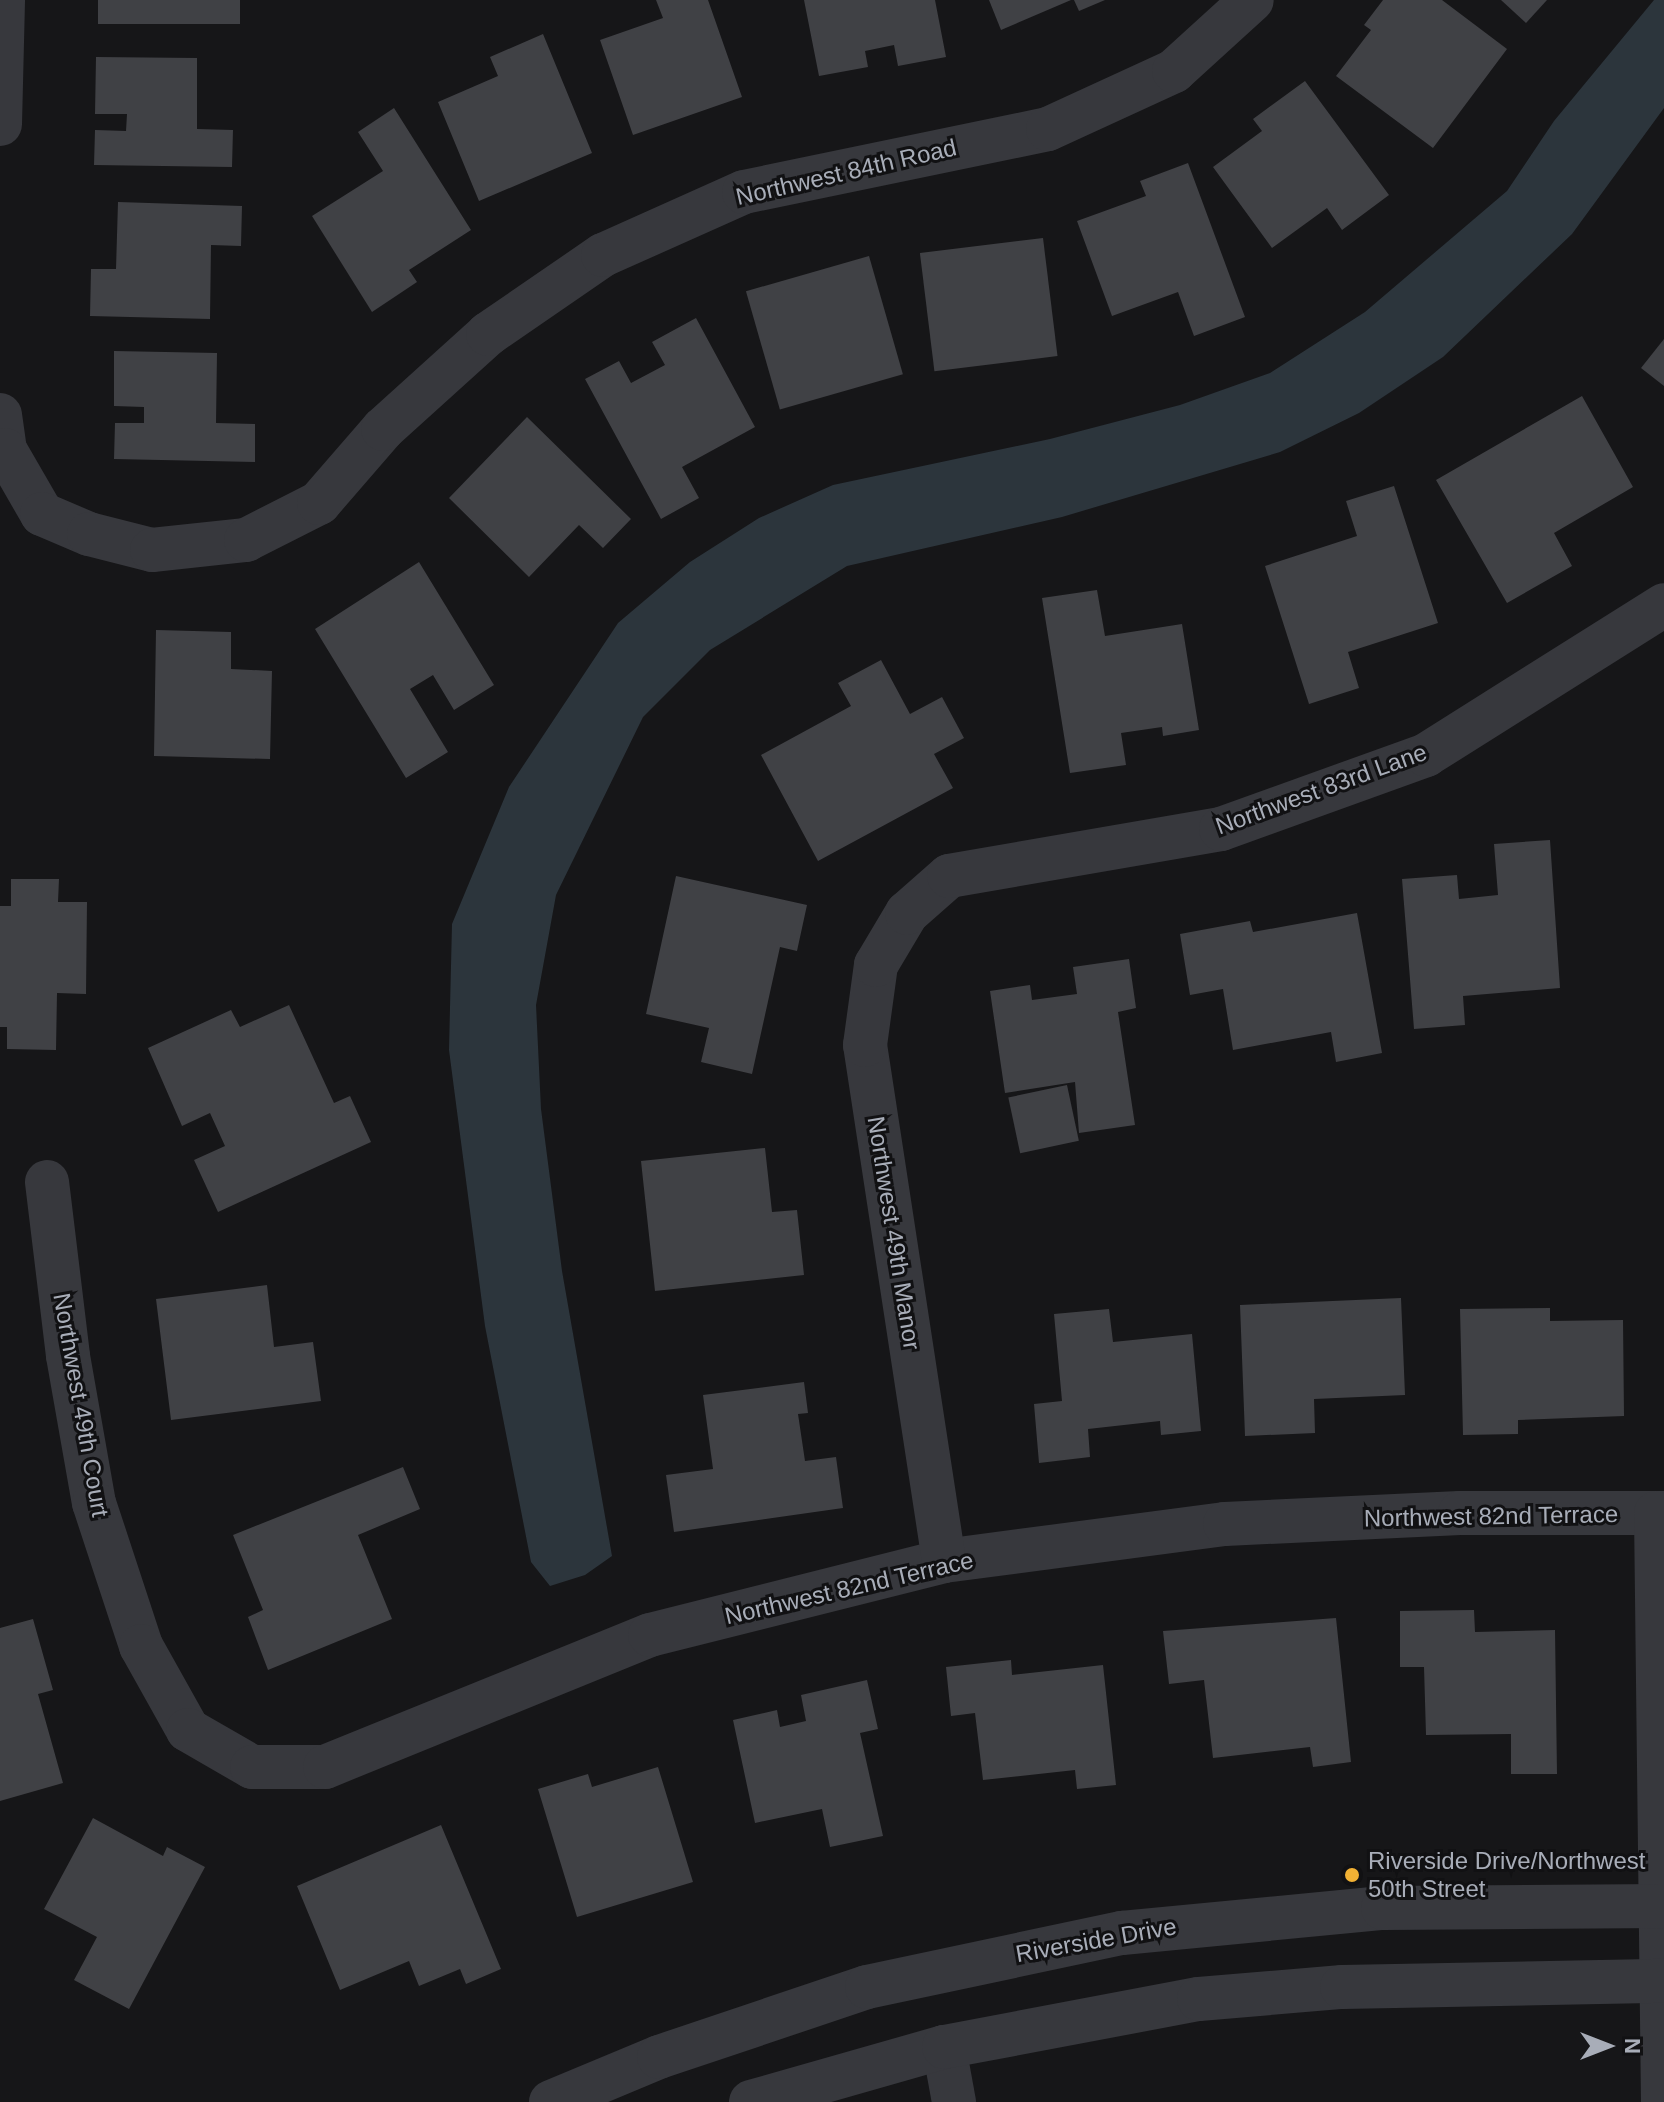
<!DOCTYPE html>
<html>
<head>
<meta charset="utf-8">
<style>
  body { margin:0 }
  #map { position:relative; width:1664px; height:2102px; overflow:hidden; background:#161618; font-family:Arial,sans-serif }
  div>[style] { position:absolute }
  .water>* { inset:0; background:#2c353c }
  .building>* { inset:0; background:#404145; transform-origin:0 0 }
  .minor>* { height:44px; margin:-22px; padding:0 22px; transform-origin:22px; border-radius:22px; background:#37383d }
  .dots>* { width:22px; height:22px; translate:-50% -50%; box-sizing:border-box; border:4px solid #111113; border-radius:50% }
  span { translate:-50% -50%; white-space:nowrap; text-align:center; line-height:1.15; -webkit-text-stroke:6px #111113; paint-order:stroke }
  .street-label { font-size:24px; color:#a8adb8 }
  .poi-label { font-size:24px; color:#a8adb8 }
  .left { translate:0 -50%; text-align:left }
  .north { position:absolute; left:1568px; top:2006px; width:80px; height:80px; -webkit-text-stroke:6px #111113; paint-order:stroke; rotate:90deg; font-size:22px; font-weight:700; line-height:32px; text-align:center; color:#a8adb8 }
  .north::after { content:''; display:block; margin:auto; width:28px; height:36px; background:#a8adb8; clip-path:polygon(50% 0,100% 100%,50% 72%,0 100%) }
</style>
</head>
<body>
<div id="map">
  <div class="water">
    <i style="clip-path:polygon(1654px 0,1664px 0,1664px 108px,1572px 234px,1443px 357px,1359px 413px,1280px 452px,1062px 517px,847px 566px,710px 650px,643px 717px,556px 895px,536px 1005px,541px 1109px,562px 1271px,612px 1556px,585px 1575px,550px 1586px,531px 1562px,485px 1326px,449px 1050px,452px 924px,509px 787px,618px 623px,690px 562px,759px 518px,833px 485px,1050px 439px,1180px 405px,1270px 373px,1365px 312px,1507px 191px,1554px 121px)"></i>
  </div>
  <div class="building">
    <i style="left:98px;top:0;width:142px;height:24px"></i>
    <i style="clip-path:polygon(656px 0,708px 0,742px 97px,633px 135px,600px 40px,663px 18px)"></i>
    <i style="clip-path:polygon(804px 0,935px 0,946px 57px,898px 66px,894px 45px,865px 51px,868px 67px,819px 76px)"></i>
    <i style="clip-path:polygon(989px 0,1071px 0,1001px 30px)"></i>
    <i style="clip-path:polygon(1074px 0,1105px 0,1079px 11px)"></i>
    <i style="clip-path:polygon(1383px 0,1442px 0,1507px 49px,1433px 148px,1336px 76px,1371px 30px,1364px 25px)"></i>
    <i style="clip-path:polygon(1501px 0,1547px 0,1526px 23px)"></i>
    <i style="clip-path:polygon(543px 34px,592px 153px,479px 201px,438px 102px,498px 76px,490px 57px)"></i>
    <i style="clip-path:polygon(96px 57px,197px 58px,197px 129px,233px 130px,232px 167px,94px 165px,95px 130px,126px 131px,127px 114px,95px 114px)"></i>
    <i style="clip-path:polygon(1305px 81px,1389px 195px,1342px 230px,1327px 208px,1272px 248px,1213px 167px,1262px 131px,1253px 119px)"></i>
    <i style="clip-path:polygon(394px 108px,471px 230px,409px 270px,417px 282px,372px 312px,312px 216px,383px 171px,358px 132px)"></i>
    <i style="clip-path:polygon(1188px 163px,1245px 317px,1194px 336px,1178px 292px,1112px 316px,1077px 221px,1146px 196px,1140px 181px)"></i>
    <i style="clip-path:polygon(118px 202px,242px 206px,241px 246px,211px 245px,210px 319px,90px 316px,91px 269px,116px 269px)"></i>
    <i style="left:1043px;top:238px;width:119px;height:124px;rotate:83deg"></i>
    <i style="left:869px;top:256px;width:123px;height:128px;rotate:74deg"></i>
    <i style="clip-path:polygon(696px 318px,755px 427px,682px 467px,699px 498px,661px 519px,585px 379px,619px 361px,631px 383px,665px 365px,652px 342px)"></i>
    <i style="clip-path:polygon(1664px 339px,1664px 386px,1641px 368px)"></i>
    <i style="clip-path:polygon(114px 351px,217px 353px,216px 423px,255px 424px,255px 462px,114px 459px,115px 423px,144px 423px,144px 407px,114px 406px)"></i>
    <i style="clip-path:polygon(1582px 396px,1633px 487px,1554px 533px,1572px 566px,1507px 603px,1436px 480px)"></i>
    <i style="clip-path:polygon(527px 417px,631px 519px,603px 548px,579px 525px,529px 577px,449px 498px)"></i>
    <i style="clip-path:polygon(1394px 486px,1438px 623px,1348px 652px,1359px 688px,1309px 704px,1265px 566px,1357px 536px,1346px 501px)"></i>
    <i style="clip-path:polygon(419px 562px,494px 685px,454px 710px,433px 675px,410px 689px,448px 752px,406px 778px,315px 629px)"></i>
    <i style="clip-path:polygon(1097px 590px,1105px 636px,1182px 624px,1199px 730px,1163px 736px,1162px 727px,1121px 733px,1126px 765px,1070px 773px,1042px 598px)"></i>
    <i style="clip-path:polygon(156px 630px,231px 632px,231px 669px,272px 671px,270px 759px,154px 756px)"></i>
    <i style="clip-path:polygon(881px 660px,910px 714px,942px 697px,964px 738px,934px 754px,953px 788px,818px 861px,761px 755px,851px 706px,838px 683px)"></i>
    <i style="clip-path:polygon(1550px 840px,1560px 988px,1463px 996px,1465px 1025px,1414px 1029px,1402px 879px,1457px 875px,1459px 899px,1498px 895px,1494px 844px)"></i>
    <i style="clip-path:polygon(676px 876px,807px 905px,797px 951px,780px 947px,752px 1074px,701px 1062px,709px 1028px,646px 1014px)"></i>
    <i style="clip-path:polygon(11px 879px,59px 879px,58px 902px,87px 902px,86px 994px,57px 993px,56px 1050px,7px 1049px,7px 1027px,0 1027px,0 906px,11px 906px)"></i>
    <i style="clip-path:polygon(1357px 913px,1382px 1053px,1336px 1062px,1331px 1032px,1233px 1050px,1223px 989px,1190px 995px,1180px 934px,1250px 921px,1253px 932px)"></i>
    <i style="clip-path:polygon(1129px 959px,1136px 1008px,1118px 1012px,1135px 1125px,1079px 1133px,1075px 1082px,1005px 1093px,990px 991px,1030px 985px,1032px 1000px,1077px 994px,1073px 967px)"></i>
    <i style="clip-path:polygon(289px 1005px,334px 1103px,350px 1096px,371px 1142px,218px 1212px,194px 1160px,225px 1146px,210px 1113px,182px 1126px,148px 1048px,231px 1010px,240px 1027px)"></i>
    <i style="left:1067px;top:1085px;width:57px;height:60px;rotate:78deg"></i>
    <i style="clip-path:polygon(765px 1148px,772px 1212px,797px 1210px,804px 1275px,655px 1291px,641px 1161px)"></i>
    <i style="clip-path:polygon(267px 1285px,274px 1347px,313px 1342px,321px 1401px,171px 1420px,156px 1299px)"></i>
    <i style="clip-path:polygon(1401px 1298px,1405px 1395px,1314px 1399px,1315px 1433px,1245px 1436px,1240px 1305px)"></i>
    <i style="clip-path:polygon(1550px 1308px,1550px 1321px,1623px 1320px,1624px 1416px,1518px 1420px,1518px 1434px,1463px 1435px,1460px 1309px)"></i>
    <i style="clip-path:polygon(1109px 1309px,1113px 1342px,1192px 1334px,1201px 1431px,1161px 1435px,1160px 1421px,1088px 1429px,1090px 1457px,1039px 1463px,1034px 1404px,1062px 1401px,1054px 1314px)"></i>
    <i style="clip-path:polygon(804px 1382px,808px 1413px,798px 1414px,805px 1461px,836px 1457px,843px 1508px,674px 1532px,666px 1475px,713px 1469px,703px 1395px)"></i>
    <i style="clip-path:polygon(403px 1467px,420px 1509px,358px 1535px,392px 1619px,268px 1670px,248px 1617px,263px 1610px,233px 1535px)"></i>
    <i style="clip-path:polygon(1474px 1610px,1475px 1632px,1555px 1630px,1557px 1774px,1511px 1774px,1511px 1734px,1426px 1735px,1424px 1667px,1400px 1667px,1400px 1611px)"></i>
    <i style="clip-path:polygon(1336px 1618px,1351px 1762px,1313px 1767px,1310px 1747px,1213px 1758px,1204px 1680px,1169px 1684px,1163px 1631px)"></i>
    <i style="clip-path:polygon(33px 1619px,53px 1690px,38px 1694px,63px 1783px,0 1801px,0 1628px)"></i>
    <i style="clip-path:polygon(1011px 1660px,1012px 1675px,1103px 1665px,1116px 1785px,1077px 1789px,1075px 1770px,983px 1780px,975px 1713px,951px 1716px,946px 1667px)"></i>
    <i style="clip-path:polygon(867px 1680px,878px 1729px,860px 1733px,883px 1836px,830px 1847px,822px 1809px,755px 1823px,733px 1720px,777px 1710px,780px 1727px,806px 1721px,801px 1695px)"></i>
    <i style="clip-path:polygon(658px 1767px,693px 1882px,577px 1917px,538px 1789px,588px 1774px,592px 1787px)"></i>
    <i style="clip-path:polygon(93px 1818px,163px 1856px,167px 1847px,205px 1867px,129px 2009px,74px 1980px,97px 1937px,44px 1909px)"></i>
    <i style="clip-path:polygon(441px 1825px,501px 1969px,466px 1984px,460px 1969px,419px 1986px,409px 1961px,340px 1990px,297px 1886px)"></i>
  </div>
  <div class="minor">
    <i style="left:0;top:124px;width:124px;rotate:-88.6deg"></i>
    <i style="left:0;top:415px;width:35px;rotate:82deg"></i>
    <i style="left:5px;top:450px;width:74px;rotate:60deg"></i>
    <i style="left:42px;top:514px;width:51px;rotate:23.1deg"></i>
    <i style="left:89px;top:534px;width:65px;rotate:14.3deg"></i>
    <i style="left:152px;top:550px;width:95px;rotate:-6.1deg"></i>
    <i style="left:246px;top:540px;width:82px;rotate:-26.9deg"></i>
    <i style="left:319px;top:503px;width:98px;rotate:-49.1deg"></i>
    <i style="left:383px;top:429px;width:142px;rotate:-42.1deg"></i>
    <i style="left:488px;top:334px;width:140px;rotate:-34.5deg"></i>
    <i style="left:603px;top:255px;width:154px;rotate:-24.1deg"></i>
    <i style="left:744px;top:192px;width:310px;rotate:-11.7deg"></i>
    <i style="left:1048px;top:129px;width:139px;rotate:-24.7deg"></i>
    <i style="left:1174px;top:71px;width:105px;rotate:-42.3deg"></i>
    <i style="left:47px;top:1182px;width:175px;rotate:83.1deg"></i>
    <i style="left:68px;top:1356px;width:149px;rotate:80deg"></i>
    <i style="left:94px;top:1503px;width:151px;rotate:71.8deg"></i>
    <i style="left:141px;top:1646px;width:96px;rotate:60.8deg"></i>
    <i style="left:188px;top:1730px;width:74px;rotate:30deg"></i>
    <i style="left:252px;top:1767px;width:73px"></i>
    <i style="left:325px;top:1767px;width:351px;rotate:-22.1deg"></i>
    <i style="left:650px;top:1635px;width:303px;rotate:-14.1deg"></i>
    <i style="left:944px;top:1561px;width:283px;rotate:-7.5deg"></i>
    <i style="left:1225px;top:1524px;width:235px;rotate:-2.7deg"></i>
    <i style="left:1460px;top:1513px;width:204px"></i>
    <i style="left:1656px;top:1513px;width:589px;rotate:89.32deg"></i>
    <i style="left:944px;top:1561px;width:522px;rotate:-98.7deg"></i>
    <i style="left:865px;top:1045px;width:81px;rotate:-82.2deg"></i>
    <i style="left:876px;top:965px;width:61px;rotate:-59.2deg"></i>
    <i style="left:907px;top:913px;width:56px;rotate:-41.4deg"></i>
    <i style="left:949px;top:876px;width:276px;rotate:-9.8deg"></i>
    <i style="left:1221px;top:829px;width:218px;rotate:-19.8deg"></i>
    <i style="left:1426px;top:755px;width:281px;rotate:-32.2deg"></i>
    <i style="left:944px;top:2047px;width:56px;rotate:79.7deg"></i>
    <i style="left:551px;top:2102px;width:117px;rotate:-22.6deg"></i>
    <i style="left:659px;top:2057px;width:219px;rotate:-18.6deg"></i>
    <i style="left:867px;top:1987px;width:261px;rotate:-12deg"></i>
    <i style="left:1122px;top:1933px;width:262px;rotate:-5.5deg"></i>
    <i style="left:1383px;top:1908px;width:281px;rotate:-0.4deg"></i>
    <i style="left:751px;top:2102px;width:201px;rotate:-15.9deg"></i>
    <i style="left:944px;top:2047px;width:259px;rotate:-10.7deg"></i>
    <i style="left:1199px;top:1999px;width:144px;rotate:-4.8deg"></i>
    <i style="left:1342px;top:1987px;width:322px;rotate:-1.1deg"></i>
  </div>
  <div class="dots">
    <i style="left:1352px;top:1875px;background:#f2b134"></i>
  </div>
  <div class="street-label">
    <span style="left:846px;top:172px;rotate:-13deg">Northwest 84th Road</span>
    <span style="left:1321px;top:789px;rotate:-20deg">Northwest 83rd Lane</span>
    <span style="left:894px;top:1233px;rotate:81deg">Northwest 49th Manor</span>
    <span style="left:81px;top:1405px;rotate:80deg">Northwest 49th Court</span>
    <span style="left:1491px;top:1516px;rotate:-1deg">Northwest 82nd Terrace</span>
    <span style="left:849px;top:1588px;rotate:-13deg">Northwest 82nd Terrace</span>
    <span style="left:1096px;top:1940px;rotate:-10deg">Riverside Drive</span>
  </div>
  <div class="poi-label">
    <span class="left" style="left:1368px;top:1875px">Riverside Drive/Northwest<br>50th Street</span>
  </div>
  <div class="north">N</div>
</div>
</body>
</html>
